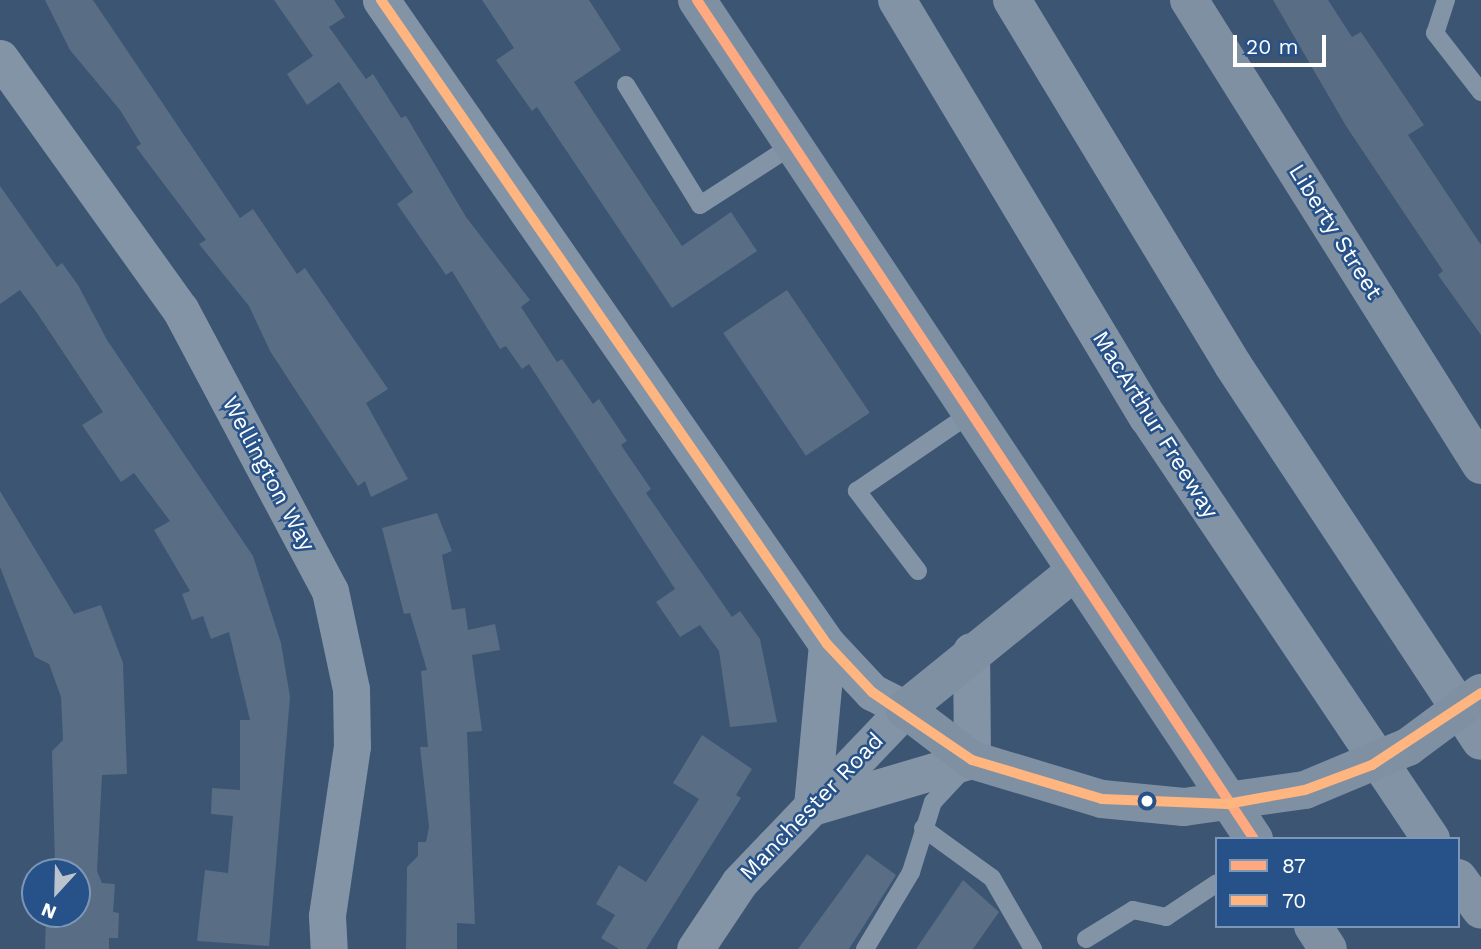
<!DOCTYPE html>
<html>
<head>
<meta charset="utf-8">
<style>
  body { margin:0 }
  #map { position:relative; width:1481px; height:949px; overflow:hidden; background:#3c5573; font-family:"Work Sans",sans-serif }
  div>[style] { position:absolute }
  .building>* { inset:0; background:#596d85; transform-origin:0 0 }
  .lane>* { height:18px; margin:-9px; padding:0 9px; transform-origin:9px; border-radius:9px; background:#8394a7 }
  .street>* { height:37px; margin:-18.5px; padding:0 18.5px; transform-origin:18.5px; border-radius:18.5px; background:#8394a7 }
  .secondary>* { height:38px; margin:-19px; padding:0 19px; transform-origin:19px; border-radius:19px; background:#7f90a3 }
  .highway>* { height:38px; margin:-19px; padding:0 19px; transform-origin:19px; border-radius:19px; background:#8393a6 }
  .secondary-bridge>* { height:38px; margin:-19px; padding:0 19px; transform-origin:19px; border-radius:19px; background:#7f90a3 }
  .bus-1>* { height:10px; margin:-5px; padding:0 5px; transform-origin:5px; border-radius:5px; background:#ffa980 }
  .bus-2>* { height:10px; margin:-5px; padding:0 5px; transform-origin:5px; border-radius:5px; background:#ffb580 }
  .dots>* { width:19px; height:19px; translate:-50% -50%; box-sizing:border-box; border:4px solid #265289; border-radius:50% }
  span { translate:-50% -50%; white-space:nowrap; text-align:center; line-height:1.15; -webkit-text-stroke:5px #265289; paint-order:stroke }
  .street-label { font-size:23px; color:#fff }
  .legend { position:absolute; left:1215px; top:837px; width:245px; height:91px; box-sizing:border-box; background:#265289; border:2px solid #7d97b8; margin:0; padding:9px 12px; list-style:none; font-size:21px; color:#fff }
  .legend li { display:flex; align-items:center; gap:14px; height:35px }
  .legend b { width:35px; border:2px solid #7d97b8 }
  .north { position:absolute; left:21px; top:858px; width:70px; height:70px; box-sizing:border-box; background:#265289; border:2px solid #7d97b8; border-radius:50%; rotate:202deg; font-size:19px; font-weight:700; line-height:28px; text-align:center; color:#fff }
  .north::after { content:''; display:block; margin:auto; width:24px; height:32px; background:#bbc4ce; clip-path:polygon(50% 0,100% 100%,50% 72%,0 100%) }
  .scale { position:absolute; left:1233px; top:35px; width:93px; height:32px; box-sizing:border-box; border:4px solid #fff; border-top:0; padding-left:9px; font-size:21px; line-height:24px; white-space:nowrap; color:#fff; -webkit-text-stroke:5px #265289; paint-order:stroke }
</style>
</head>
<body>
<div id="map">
  <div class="building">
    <i style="clip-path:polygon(45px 0,93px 0,240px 218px,253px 209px,297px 274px,305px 268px,388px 389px,366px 403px,408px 479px,371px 497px,365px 481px,358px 486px,270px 351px,249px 306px,199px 244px,206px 240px,136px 147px,141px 144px,120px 110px,70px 50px)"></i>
    <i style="clip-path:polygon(274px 0,334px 0,345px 17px,329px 27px,366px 79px,373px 74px,401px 118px,406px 116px,466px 217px,530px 300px,521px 307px,557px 362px,562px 359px,593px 404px,599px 399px,627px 441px,621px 445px,651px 489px,646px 493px,732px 617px,740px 611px,760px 639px,777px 722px,730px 727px,719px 651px,700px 625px,680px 637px,656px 602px,675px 589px,529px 364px,522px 369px,506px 346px,500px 349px,452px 271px,446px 275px,397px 204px,413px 192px,339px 82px,307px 105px,287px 74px,313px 56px)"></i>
    <i style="clip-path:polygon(482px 0,589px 0,621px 50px,574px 82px,682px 246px,731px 212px,757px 251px,672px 308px,537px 107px,532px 111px,496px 60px,514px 48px)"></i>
    <i style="clip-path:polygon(1273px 0,1328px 0,1352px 37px,1361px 32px,1424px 125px,1408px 135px,1481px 245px,1481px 335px,1438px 275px,1443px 271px,1346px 126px)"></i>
    <i style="clip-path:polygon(0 186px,57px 267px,62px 263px,78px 285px,107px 340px,253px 556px,281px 643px,290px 697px,269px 946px,197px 941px,205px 870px,228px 873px,233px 816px,211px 814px,212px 788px,240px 790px,240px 720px,250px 720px,229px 632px,211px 639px,203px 616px,192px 620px,182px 594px,190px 591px,154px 530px,170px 521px,134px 473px,121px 482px,82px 425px,103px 412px,37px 313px,20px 290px,0 304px)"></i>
    <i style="left:787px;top:290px;width:148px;height:77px;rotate:56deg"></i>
    <i style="clip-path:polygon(0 491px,74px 614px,101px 605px,123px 663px,127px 774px,102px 775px,97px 871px,102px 883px,115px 884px,113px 912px,119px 913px,118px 938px,109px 938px,109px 949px,45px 949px,46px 914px,77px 914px,77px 872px,48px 872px,55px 867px,52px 751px,63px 740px,61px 697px,49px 664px,35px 657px,0 567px)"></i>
    <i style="clip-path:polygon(437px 513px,452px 551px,442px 555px,452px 610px,465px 608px,468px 630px,495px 624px,500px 650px,472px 655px,482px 731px,467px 732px,475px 924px,457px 923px,457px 949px,406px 949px,407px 867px,418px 856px,418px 842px,426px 842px,429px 827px,420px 747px,428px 747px,421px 671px,427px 670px,410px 613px,404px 614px,382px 528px)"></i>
    <i style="clip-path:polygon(702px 735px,752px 769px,736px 795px,741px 798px,646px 949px,619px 949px,601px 938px,615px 915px,596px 904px,619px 865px,646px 882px,699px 799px,673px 783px)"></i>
    <i style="clip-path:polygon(867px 854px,896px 875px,849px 949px,798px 949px)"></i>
    <i style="clip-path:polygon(963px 880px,999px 912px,973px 949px,916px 949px)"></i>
  </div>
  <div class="lane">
    <i style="left:1446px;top:0;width:35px;rotate:108deg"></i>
    <i style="left:1435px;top:33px;width:75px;rotate:52.1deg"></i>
    <i style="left:626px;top:85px;width:141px;rotate:58.3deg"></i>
    <i style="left:700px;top:205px;width:111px;rotate:-32.8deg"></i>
    <i style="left:918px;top:571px;width:101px;rotate:-127.3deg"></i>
    <i style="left:857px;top:491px;width:137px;rotate:-34.3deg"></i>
    <i style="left:923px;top:828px;width:85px;rotate:35.9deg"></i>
    <i style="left:992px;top:878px;width:82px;rotate:60deg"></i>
    <i style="left:1086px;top:939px;width:55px;rotate:-31.7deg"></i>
    <i style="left:1133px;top:910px;width:34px;rotate:12deg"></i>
    <i style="left:1166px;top:917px;width:61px;rotate:-33.7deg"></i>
    <i style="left:865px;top:949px;width:90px;rotate:-59.1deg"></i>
    <i style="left:911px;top:872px;width:73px;rotate:-72.6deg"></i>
    <i style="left:933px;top:802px;width:44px;rotate:-46.8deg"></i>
  </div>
  <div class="street">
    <i style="left:381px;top:0;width:783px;rotate:55.3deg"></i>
    <i style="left:827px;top:644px;width:66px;rotate:46.8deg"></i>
    <i style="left:872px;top:692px;width:37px;rotate:27deg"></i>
    <i style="left:905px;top:709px;width:240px;rotate:133.7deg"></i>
    <i style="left:739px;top:883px;width:79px;rotate:123.7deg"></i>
    <i style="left:0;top:58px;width:309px;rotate:54.4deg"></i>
    <i style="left:180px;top:309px;width:319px;rotate:62deg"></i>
    <i style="left:330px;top:591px;width:100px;rotate:77.9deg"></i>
    <i style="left:351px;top:689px;width:57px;rotate:89deg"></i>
    <i style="left:352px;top:746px;width:172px;rotate:98.4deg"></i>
    <i style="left:327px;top:916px;width:33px;rotate:87deg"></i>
    <i style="left:827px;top:644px;width:164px;rotate:95.3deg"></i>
    <i style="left:812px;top:807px;width:167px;rotate:-16.4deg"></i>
    <i style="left:972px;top:760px;width:109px;rotate:-90.5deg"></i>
  </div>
  <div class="secondary">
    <i style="left:697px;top:0;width:1007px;rotate:56.42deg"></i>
    <i style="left:1189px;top:0;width:549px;rotate:57.87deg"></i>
    <i style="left:1074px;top:572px;width:218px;rotate:141deg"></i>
    <i style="left:905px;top:709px;width:84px;rotate:37.3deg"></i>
    <i style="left:972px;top:760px;width:136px;rotate:16.7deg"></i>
    <i style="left:1313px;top:926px;width:27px;rotate:57deg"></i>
  </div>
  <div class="highway">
    <i style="left:897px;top:0;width:487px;rotate:59deg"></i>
    <i style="left:1148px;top:417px;width:508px;rotate:56.15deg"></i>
    <i style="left:1012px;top:0;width:427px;rotate:58.8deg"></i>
    <i style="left:1233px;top:365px;width:450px;rotate:56.6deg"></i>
    <i style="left:1458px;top:878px;width:39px;rotate:54deg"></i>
  </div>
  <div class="secondary-bridge">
    <i style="left:1102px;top:799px;width:82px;rotate:5.6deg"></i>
    <i style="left:1184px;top:807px;width:122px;rotate:-8deg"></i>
    <i style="left:1305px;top:790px;width:112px;rotate:-22.7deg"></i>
    <i style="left:1408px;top:747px;width:91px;rotate:-36.5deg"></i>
  </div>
  <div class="bus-1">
    <i style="left:697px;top:0;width:1007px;rotate:56.42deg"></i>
  </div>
  <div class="bus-2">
    <i style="left:381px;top:0;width:783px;rotate:55.3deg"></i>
    <i style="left:827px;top:644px;width:66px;rotate:46.8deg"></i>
    <i style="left:872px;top:692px;width:121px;rotate:34.2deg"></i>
    <i style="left:972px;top:760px;width:136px;rotate:16.7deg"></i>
    <i style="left:1102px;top:799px;width:125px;rotate:2.3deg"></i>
    <i style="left:1227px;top:804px;width:79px;rotate:-10.2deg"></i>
    <i style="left:1305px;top:790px;width:72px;rotate:-20.5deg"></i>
    <i style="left:1372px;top:765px;width:131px;rotate:-33.4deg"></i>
  </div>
  <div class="dots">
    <i style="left:1147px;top:801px;background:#fff"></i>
  </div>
  <div class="street-label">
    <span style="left:1335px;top:232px;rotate:58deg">Liberty Street</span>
    <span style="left:1155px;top:425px;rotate:58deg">MacArthur Freeway</span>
    <span style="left:268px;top:474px;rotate:62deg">Wellington Way</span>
    <span style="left:812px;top:807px;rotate:-46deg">Manchester Road</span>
  </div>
  <ul class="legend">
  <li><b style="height:9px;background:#ffa980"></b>87</li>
  <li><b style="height:9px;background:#ffb580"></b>70</li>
  </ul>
  <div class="north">N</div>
  <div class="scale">20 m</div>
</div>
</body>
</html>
